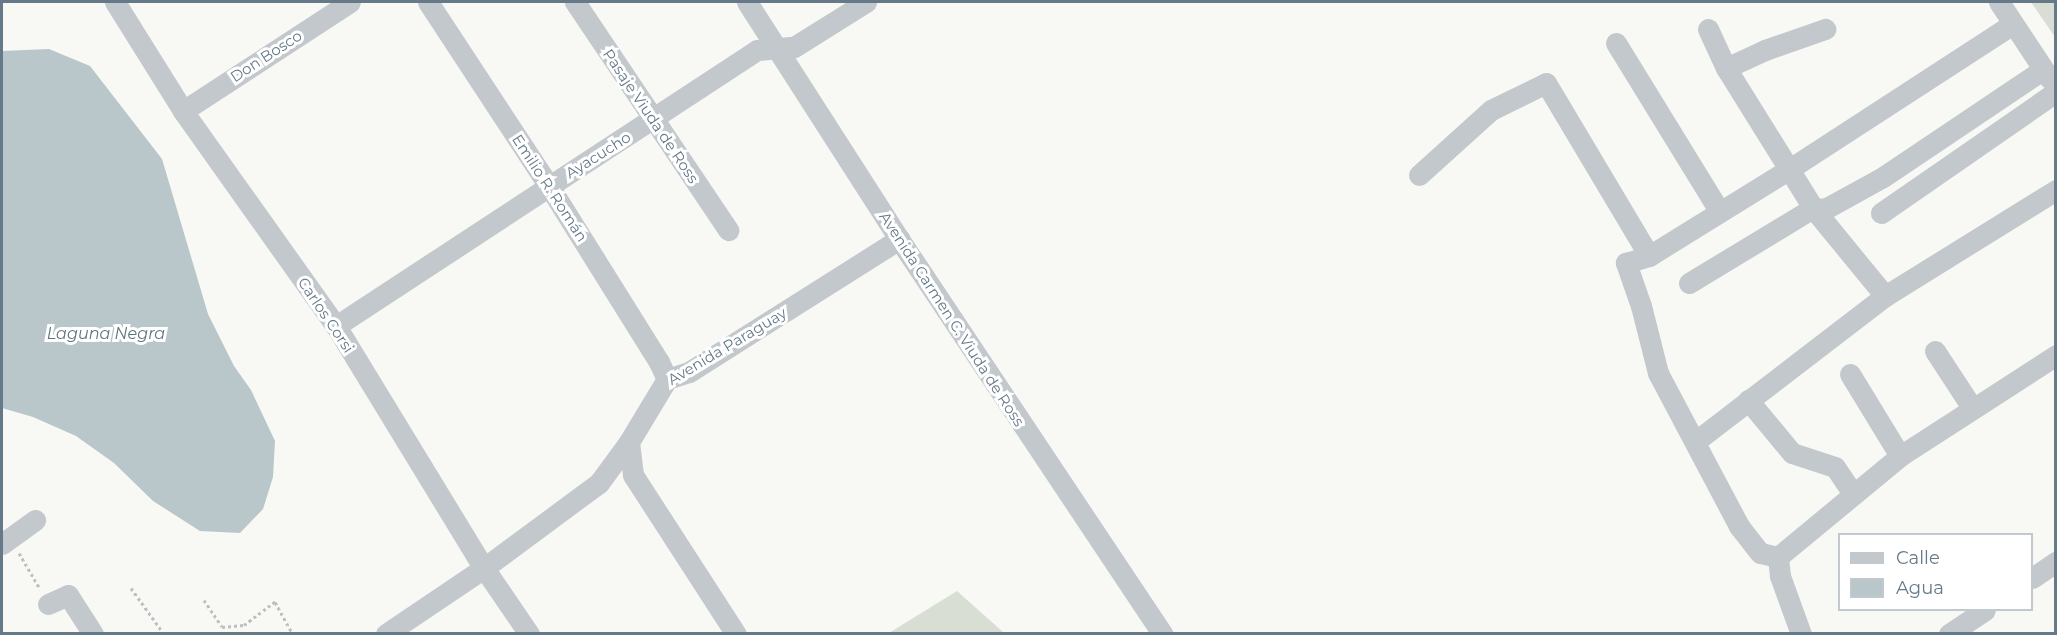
<!DOCTYPE html>
<html>
<head>
<meta charset="utf-8">
<style>
  body { margin:0 }
  #map { position:relative; width:2057px; height:635px; overflow:hidden; background:#f8f8f5; font-family:Montserrat,sans-serif }
  div>[style] { position:absolute }
  .green>* { inset:0; background:#d8ded4 }
  .water>* { inset:0; background:#b9c7ca }
  .path>* { height:3px; margin-top:-1.5px; transform-origin:0; background:repeating-linear-gradient(90deg,#bdc0c3 0 3px,transparent 0 6px) }
  .minor>* { height:21px; margin:-10.5px; padding:0 10.5px; transform-origin:10.5px; border-radius:10.5px; background:#c3c8cc }
  span { translate:-50% -50%; white-space:nowrap; text-align:center; line-height:1.15; -webkit-text-stroke:6px #fff; paint-order:stroke }
  .street-label { font-size:15px; color:#657988 }
  .water-label { font-size:16px; color:#5c747c; font-style:italic }
  .frame { position:absolute; inset:0; border:3px solid #657988; pointer-events:none }
  .legend { position:absolute; left:1838px; top:533px; width:195px; height:78px; box-sizing:border-box; background:#fff; border:2px solid #c1c9cf; margin:0; padding:8px 10px; list-style:none; font-size:18px; color:#657988 }
  .legend li { display:flex; align-items:center; gap:12px; height:30px }
  .legend b { width:30px; border:2px solid #c1c9cf }
</style>
</head>
<body>
<div id="map">
  <div class="green">
    <i style="clip-path:polygon(2031px 2px,2055px 2px,2055px 37px)"></i>
    <i style="clip-path:polygon(957px 591px,1004px 633px,889px 633px)"></i>
  </div>
  <div class="water">
    <i style="clip-path:polygon(49px 49px,90px 66px,162px 159px,208px 314px,234px 366px,251px 390px,275px 441px,273px 477px,263px 509px,240px 533px,200px 531px,153px 501px,114px 463px,76px 436px,33px 417px,2px 408px,2px 51px)"></i>
  </div>
  <div class="path">
    <i style="left:19px;top:553px;width:42px;rotate:59.7deg"></i>
    <i style="left:131px;top:588px;width:57px;rotate:54.3deg"></i>
    <i style="left:204px;top:600px;width:32px;rotate:56deg"></i>
    <i style="left:222px;top:627px;width:22px;rotate:-5deg"></i>
    <i style="left:244px;top:625px;width:39px;rotate:-37deg"></i>
    <i style="left:275px;top:602px;width:37px;rotate:61deg"></i>
  </div>
  <div class="minor">
    <i style="left:115px;top:2px;width:128px;rotate:58deg"></i>
    <i style="left:183px;top:111px;width:264px;rotate:54.6deg"></i>
    <i style="left:336px;top:326px;width:284px;rotate:58.6deg"></i>
    <i style="left:484px;top:568px;width:80px;rotate:55.7deg"></i>
    <i style="left:428px;top:2px;width:220px;rotate:56.7deg"></i>
    <i style="left:549px;top:186px;width:208px;rotate:58deg"></i>
    <i style="left:659px;top:362px;width:19px;rotate:65deg"></i>
    <i style="left:575px;top:2px;width:275px;rotate:56.1deg"></i>
    <i style="left:747px;top:2px;width:282px;rotate:57.3deg"></i>
    <i style="left:899px;top:239px;width:475px;rotate:56.3deg"></i>
    <i style="left:1999px;top:2px;width:92px;rotate:56.5deg"></i>
    <i style="left:1708px;top:29px;width:43px;rotate:65.2deg"></i>
    <i style="left:1726px;top:68px;width:165px;rotate:58.1deg"></i>
    <i style="left:1813px;top:208px;width:114px;rotate:50.7deg"></i>
    <i style="left:1616px;top:43px;width:198px;rotate:58.4deg"></i>
    <i style="left:1726px;top:68px;width:43px;rotate:-24.8deg"></i>
    <i style="left:1765px;top:50px;width:64px;rotate:-19.3deg"></i>
    <i style="left:183px;top:111px;width:199px;rotate:-33.1deg"></i>
    <i style="left:1419px;top:175px;width:97px;rotate:-42.1deg"></i>
    <i style="left:1491px;top:110px;width:61px;rotate:-26.1deg"></i>
    <i style="left:1546px;top:83px;width:201px;rotate:59.2deg"></i>
    <i style="left:1881px;top:213px;width:213px;rotate:-34.7deg"></i>
    <i style="left:1689px;top:283px;width:145px;rotate:-31.2deg"></i>
    <i style="left:1813px;top:208px;width:12px;rotate:5deg"></i>
    <i style="left:1825px;top:209px;width:66px;rotate:-28.9deg"></i>
    <i style="left:1883px;top:177px;width:192px;rotate:-33.9deg"></i>
    <i style="left:336px;top:326px;width:503px;rotate:-33.25deg"></i>
    <i style="left:757px;top:50px;width:37px;rotate:-5deg"></i>
    <i style="left:794px;top:47px;width:85px;rotate:-32deg"></i>
    <i style="left:1935px;top:351px;width:69px;rotate:56.8deg"></i>
    <i style="left:1850px;top:374px;width:96px;rotate:58.6deg"></i>
    <i style="left:1748px;top:400px;width:69px;rotate:50.3deg"></i>
    <i style="left:1792px;top:453px;width:45px;rotate:18deg"></i>
    <i style="left:1835px;top:467px;width:32px;rotate:56deg"></i>
    <i style="left:1696px;top:441px;width:238px;rotate:-37.5deg"></i>
    <i style="left:1885px;top:296px;width:201px;rotate:-31.8deg"></i>
    <i style="left:629px;top:442px;width:33px;rotate:83deg"></i>
    <i style="left:633px;top:475px;width:189px;rotate:57.1deg"></i>
    <i style="left:2px;top:544px;width:41px;rotate:-36deg"></i>
    <i style="left:1778px;top:557px;width:158px;rotate:-39.6deg"></i>
    <i style="left:1900px;top:456px;width:186px;rotate:-32.9deg"></i>
    <i style="left:2032px;top:578px;width:29px;rotate:-34deg"></i>
    <i style="left:48px;top:604px;width:22px;rotate:-24deg"></i>
    <i style="left:68px;top:595px;width:46px;rotate:57.3deg"></i>
    <i style="left:386px;top:634px;width:118px;rotate:-34deg"></i>
    <i style="left:484px;top:568px;width:143px;rotate:-36.5deg"></i>
    <i style="left:599px;top:483px;width:51px;rotate:-53.8deg"></i>
    <i style="left:629px;top:442px;width:74px;rotate:-58.9deg"></i>
    <i style="left:667px;top:379px;width:23px;rotate:-18deg"></i>
    <i style="left:689px;top:372px;width:249px;rotate:-32.3deg"></i>
    <i style="left:1801px;top:634px;width:62px;rotate:-109.9deg"></i>
    <i style="left:1780px;top:576px;width:19px;rotate:-96deg"></i>
    <i style="left:1778px;top:557px;width:18px;rotate:-167deg"></i>
    <i style="left:1760px;top:553px;width:34px;rotate:-128deg"></i>
    <i style="left:1739px;top:526px;width:173px;rotate:-117.9deg"></i>
    <i style="left:1658px;top:373px;width:69px;rotate:-104.2deg"></i>
    <i style="left:1641px;top:306px;width:46px;rotate:-109.2deg"></i>
    <i style="left:1626px;top:263px;width:24px;rotate:-17deg"></i>
    <i style="left:1649px;top:256px;width:167px;rotate:-31.8deg"></i>
    <i style="left:1791px;top:168px;width:265px;rotate:-33deg"></i>
    <i style="left:1949px;top:634px;width:43px;rotate:-33.7deg"></i>
  </div>
  <div class="street-label">
    <span style="left:266px;top:56px;rotate:-33deg">Don Bosco</span>
    <span style="left:651px;top:116px;rotate:56deg">Pasaje Viuda de Ross</span>
    <span style="left:598px;top:155px;rotate:-32deg">Ayacucho</span>
    <span style="left:550px;top:188px;rotate:57deg">Emilio R. Román</span>
    <span style="left:326px;top:315px;rotate:56deg">Carlos Corsi</span>
    <span style="left:952px;top:319px;rotate:57deg">Avenida Carmen C. Viuda de Ross</span>
    <span style="left:727px;top:346px;rotate:-31deg">Avenida Paraguay</span>
  </div>
  <div class="water-label">
    <span style="left:106px;top:334px">Laguna Negra</span>
  </div>
  <div class="frame"></div>
  <ul class="legend">
  <li><b style="height:8px;background:#c3c8cc"></b>Calle</li>
  <li><b style="height:16px;background:#b9c7ca"></b>Agua</li>
  </ul>
</div>
</body>
</html>
